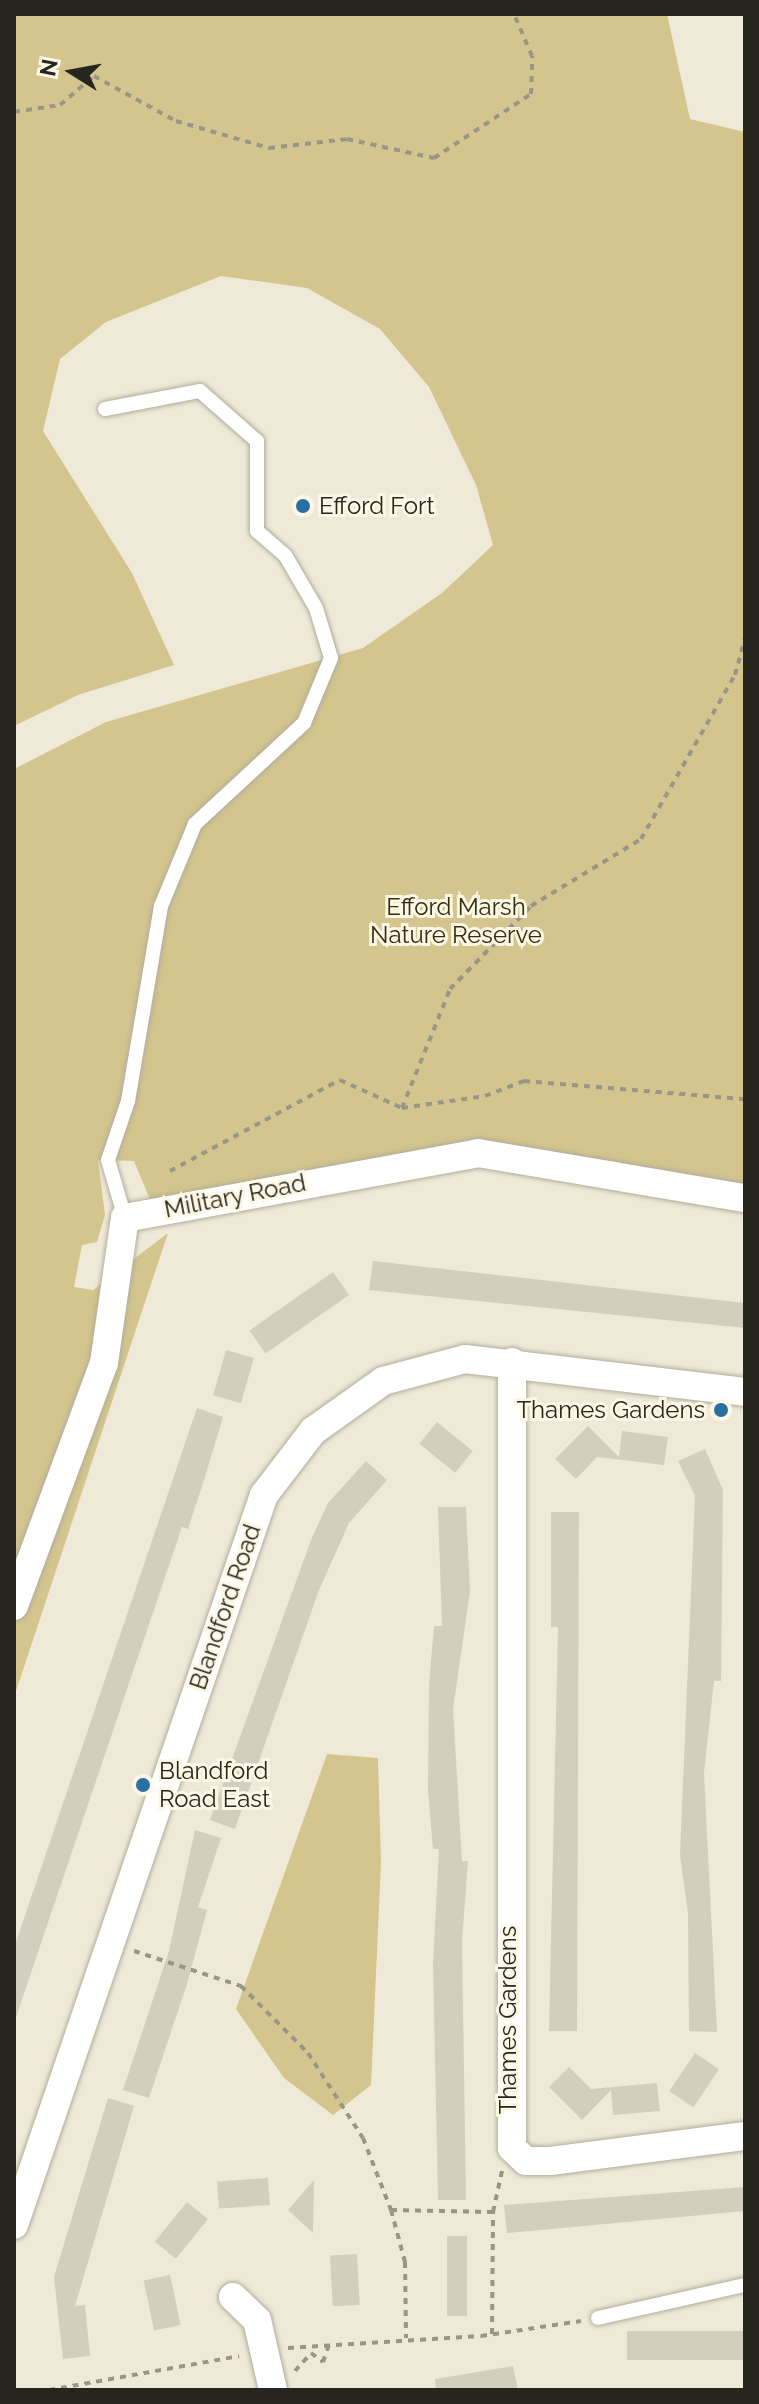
<!DOCTYPE html>
<html>
<head>
<meta charset="utf-8">
<style>
  body { margin:0 }
  #map { position:relative; width:759px; height:2404px; overflow:hidden; background:#efead8; font-family:Raleway,sans-serif }
  div>[style] { position:absolute }
  .green>* { inset:0; background:#d3c58d }
  .building>* { inset:0; background:#d3cebd; transform-origin:0 0 }
  .path>* { height:4px; margin-top:-2px; transform-origin:0; background:repeating-linear-gradient(90deg,#999688 0 6px,transparent 0 12px) }
  .roads { filter:drop-shadow(0 0 2px #b1ac9b) drop-shadow(0 0 2px #b1ac9b) }
  .service>* { height:14px; margin:-7px; padding:0 7px; transform-origin:7px; border-radius:7px; background:#fff }
  .minor>* { height:28px; margin:-14px; padding:0 14px; transform-origin:14px; border-radius:14px; background:#fff }
  .dots>* { width:22px; height:22px; translate:-50% -50%; box-sizing:border-box; border:4px solid #fcf8e5; border-radius:50% }
  span { translate:-50% -50%; white-space:nowrap; text-align:center; line-height:1.15; -webkit-text-stroke:6px #fcf8e5; paint-order:stroke }
  .poi-label { font-size:24px; color:#26251e }
  .left { translate:0 -50%; text-align:left }
  .right { translate:-100% -50%; text-align:right }
  .park-label { font-size:24px; color:#352d0b }
  .street-label { font-size:24px; color:#26251e }
  .frame { position:absolute; inset:0; border:16px solid #26251e; pointer-events:none }
  .north { position:absolute; left:32px; top:32px; width:80px; height:80px; -webkit-text-stroke:6px #fcf8e5; paint-order:stroke; rotate:281deg; font-size:22px; font-weight:700; line-height:32px; text-align:center; color:#26251e }
  .north::after { content:''; display:block; margin:auto; width:28px; height:36px; background:#26251e; clip-path:polygon(50% 0,100% 100%,50% 72%,0 100%) }
</style>
</head>
<body>
<div id="map">
  <div class="green">
    <i style="clip-path:polygon(14px 14px,667px 14px,690px 119px,745px 132px,745px 1191px,479px 1146px,151px 1202px,134px 1161px,98px 1160px,105px 1215px,97px 1242px,82px 1245px,74px 1287px,93px 1290px,168px 1233px,14px 1697px,14px 769px,106px 722px,363px 648px,442px 593px,493px 545px,476px 485px,429px 387px,380px 329px,307px 288px,221px 276px,106px 322px,60px 359px,43px 431px,132px 573px,174px 665px,78px 695px,14px 726px)"></i>
    <i style="clip-path:polygon(327px 1754px,378px 1758px,381px 1862px,371px 2085px,333px 2115px,284px 2078px,236px 2009px)"></i>
  </div>
  <div class="building">
    <i style="clip-path:polygon(373px 1261px,745px 1303px,745px 1328px,369px 1290px)"></i>
    <i style="left:333px;top:1272px;width:28px;height:102px;rotate:55deg"></i>
    <i style="left:226px;top:1350px;width:29px;height:47px;rotate:16deg"></i>
    <i style="clip-path:polygon(197px 1408px,223px 1417px,204px 1480px,188px 1529px,182px 1527px,14px 2023px,14px 1948px)"></i>
    <i style="left:437px;top:1422px;width:46px;height:28px;rotate:39deg"></i>
    <i style="clip-path:polygon(588px 1426px,619px 1457px,622px 1431px,668px 1437px,664px 1465px,597px 1457px,576px 1479px,555px 1459px)"></i>
    <i style="clip-path:polygon(705px 1449px,723px 1490px,721px 1681px,714px 1681px,704px 1773px,717px 2032px,689px 2031px,688px 1914px,680px 1855px,695px 1496px,678px 1461px)"></i>
    <i style="clip-path:polygon(366px 1461px,387px 1480px,349px 1523px,319px 1590px,235px 1829px,210px 1820px,311px 1540px,328px 1503px)"></i>
    <i style="clip-path:polygon(438px 1507px,466px 1507px,470px 1591px,453px 1709px,462px 1861px,468px 1861px,462px 1941px,466px 2200px,438px 2200px,433px 1964px,439px 1849px,433px 1849px,428px 1791px,429px 1685px,434px 1626px,442px 1626px)"></i>
    <i style="clip-path:polygon(551px 1512px,579px 1512px,577px 2031px,549px 2031px,558px 1627px,551px 1627px)"></i>
    <i style="clip-path:polygon(195px 1830px,221px 1838px,198px 1907px,207px 1910px,187px 1984px,149px 2098px,123px 2090px,169px 1951px)"></i>
    <i style="left:695px;top:2053px;width:29px;height:46px;rotate:34deg"></i>
    <i style="clip-path:polygon(569px 2067px,591px 2089px,657px 2083px,660px 2111px,613px 2115px,611px 2090px,582px 2120px,549px 2087px)"></i>
    <i style="clip-path:polygon(108px 2098px,134px 2106px,75px 2306px,85px 2305px,90px 2356px,63px 2359px,54px 2277px)"></i>
    <i style="left:268px;top:2178px;width:27px;height:51px;rotate:86deg"></i>
    <i style="clip-path:polygon(314px 2180px,313px 2233px,288px 2210px)"></i>
    <i style="clip-path:polygon(745px 2187px,745px 2211px,507px 2233px,504px 2205px)"></i>
    <i style="left:187px;top:2202px;width:27px;height:51px;rotate:39deg"></i>
    <i style="left:447px;top:2236px;width:20px;height:80px"></i>
    <i style="left:357px;top:2254px;width:51px;height:27px;rotate:87deg"></i>
    <i style="left:170px;top:2275px;width:51px;height:27px;rotate:78deg"></i>
    <i style="left:745px;top:2331px;width:29px;height:118px;rotate:90deg"></i>
    <i style="clip-path:polygon(513px 2366px,518px 2390px,436px 2390px,435px 2379px)"></i>
  </div>
  <div class="path">
    <i style="left:14px;top:112px;width:47px;rotate:-8.7deg"></i>
    <i style="left:60px;top:105px;width:45px;rotate:-40.5deg"></i>
    <i style="left:94px;top:76px;width:94px;rotate:28.8deg"></i>
    <i style="left:176px;top:121px;width:97px;rotate:16.2deg"></i>
    <i style="left:269px;top:148px;width:79px;rotate:-6.6deg"></i>
    <i style="left:347px;top:139px;width:89px;rotate:12.3deg"></i>
    <i style="left:434px;top:158px;width:116px;rotate:-33.4deg"></i>
    <i style="left:531px;top:94px;width:38px;rotate:-88deg"></i>
    <i style="left:532px;top:56px;width:46px;rotate:-113.2deg"></i>
    <i style="left:402px;top:1108px;width:84px;rotate:-8.2deg"></i>
    <i style="left:485px;top:1096px;width:42px;rotate:-21deg"></i>
    <i style="left:524px;top:1081px;width:222px;rotate:4.7deg"></i>
    <i style="left:170px;top:1171px;width:193px;rotate:-28.2deg"></i>
    <i style="left:340px;top:1080px;width:68px;rotate:24.3deg"></i>
    <i style="left:402px;top:1108px;width:128px;rotate:-68deg"></i>
    <i style="left:450px;top:989px;width:116px;rotate:-45.7deg"></i>
    <i style="left:531px;top:906px;width:129px;rotate:-31.3deg"></i>
    <i style="left:641px;top:839px;width:189px;rotate:-60.2deg"></i>
    <i style="left:735px;top:675px;width:38px;rotate:-75deg"></i>
    <i style="left:134px;top:1951px;width:113px;rotate:18.1deg"></i>
    <i style="left:241px;top:1986px;width:95px;rotate:45deg"></i>
    <i style="left:308px;top:2053px;width:101px;rotate:57.1deg"></i>
    <i style="left:363px;top:2138px;width:77px;rotate:68.7deg"></i>
    <i style="left:391px;top:2210px;width:54px;rotate:74.9deg"></i>
    <i style="left:405px;top:2262px;width:76px;rotate:89.2deg"></i>
    <i style="left:391px;top:2210px;width:102px;rotate:1.1deg"></i>
    <i style="left:493px;top:2212px;width:42px;rotate:-77.6deg"></i>
    <i style="left:492px;top:2334px;width:122px;rotate:-89.5deg"></i>
    <i style="left:288px;top:2348px;width:193px;rotate:-3.6deg"></i>
    <i style="left:481px;top:2336px;width:101px;rotate:-8.5deg"></i>
    <i style="left:295px;top:2371px;width:24px;rotate:-48deg"></i>
    <i style="left:311px;top:2353px;width:15px;rotate:37deg"></i>
    <i style="left:323px;top:2362px;width:18px;rotate:-71deg"></i>
    <i style="left:49px;top:2390px;width:193px;rotate:-10.1deg"></i>
  </div>
  <div class="roads">
    <div class="service">
      <i style="left:105px;top:409px;width:97px;rotate:-10.7deg"></i>
      <i style="left:200px;top:391px;width:76px;rotate:41.3deg"></i>
      <i style="left:257px;top:441px;width:90px;rotate:90deg"></i>
      <i style="left:257px;top:531px;width:37px;rotate:41deg"></i>
      <i style="left:285px;top:555px;width:61px;rotate:59.7deg"></i>
      <i style="left:316px;top:608px;width:52px;rotate:73.3deg"></i>
      <i style="left:331px;top:658px;width:70px;rotate:112.6deg"></i>
      <i style="left:304px;top:723px;width:149px;rotate:137.2deg"></i>
      <i style="left:195px;top:824px;width:89px;rotate:112.5deg"></i>
      <i style="left:161px;top:906px;width:198px;rotate:99.6deg"></i>
      <i style="left:128px;top:1101px;width:62px;rotate:108.7deg"></i>
      <i style="left:108px;top:1160px;width:60px;rotate:73.7deg"></i>
      <i style="left:598px;top:2318px;width:151px;rotate:-12.7deg"></i>
    </div>
    <div class="minor">
      <i style="left:512px;top:1362px;width:786px;rotate:90deg"></i>
      <i style="left:512px;top:2148px;width:19px;rotate:43deg"></i>
      <i style="left:526px;top:2161px;width:24px"></i>
      <i style="left:550px;top:2161px;width:197px;rotate:-7.3deg"></i>
      <i style="left:14px;top:1606px;width:259px;rotate:-69.7deg"></i>
      <i style="left:104px;top:1363px;width:147px;rotate:-81.8deg"></i>
      <i style="left:125px;top:1218px;width:359px;rotate:-10.4deg"></i>
      <i style="left:478px;top:1153px;width:271px;rotate:9.6deg"></i>
      <i style="left:14px;top:2225px;width:772px;rotate:-71.1deg"></i>
      <i style="left:264px;top:1495px;width:81px;rotate:-52.6deg"></i>
      <i style="left:313px;top:1431px;width:86px;rotate:-35.5deg"></i>
      <i style="left:383px;top:1381px;width:85px;rotate:-15deg"></i>
      <i style="left:465px;top:1359px;width:282px;rotate:6.7deg"></i>
      <i style="left:233px;top:2297px;width:33px;rotate:44deg"></i>
      <i style="left:257px;top:2320px;width:72px;rotate:77.1deg"></i>
    </div>
  </div>
  <div class="dots">
    <i style="left:303px;top:506px;background:#296fa3"></i>
    <i style="left:721px;top:1410px;background:#296fa3"></i>
    <i style="left:143px;top:1785px;background:#296fa3"></i>
  </div>
  <div class="poi-label">
    <span class="left" style="left:319px;top:506px">Efford Fort</span>
    <span class="right" style="left:705px;top:1410px">Thames Gardens</span>
    <span class="left" style="left:159px;top:1785px">Blandford<br>Road East</span>
  </div>
  <div class="park-label">
    <span style="left:456px;top:921px">Efford Marsh<br>Nature Reserve</span>
  </div>
  <div class="street-label">
    <span style="left:235px;top:1196px;rotate:-11deg">Military Road</span>
    <span style="left:225px;top:1607px;rotate:-71deg">Blandford Road</span>
    <span style="left:508px;top:2020px;rotate:-90deg">Thames Gardens</span>
  </div>
  <div class="frame"></div>
  <div class="north">N</div>
</div>
</body>
</html>
